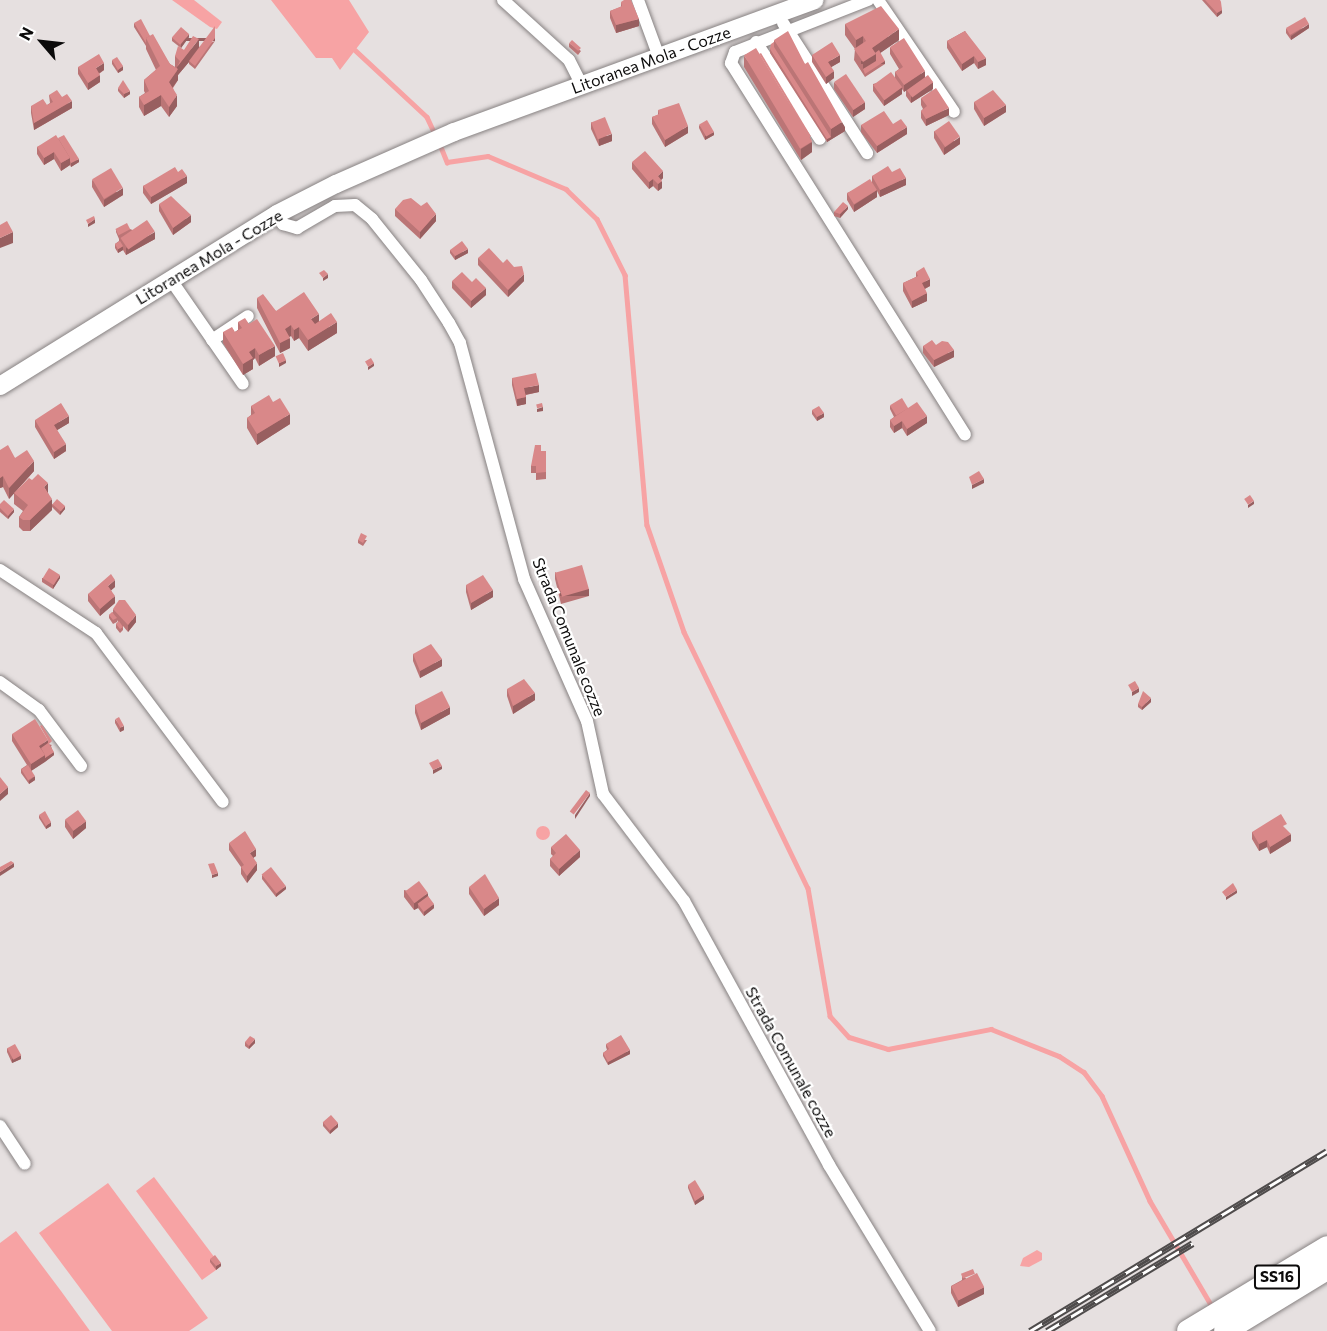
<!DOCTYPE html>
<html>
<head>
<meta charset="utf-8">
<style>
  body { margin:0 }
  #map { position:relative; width:1327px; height:1331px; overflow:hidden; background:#e6e0e0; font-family:Commissioner,sans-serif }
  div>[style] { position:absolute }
  .water>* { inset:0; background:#f7a3a4 }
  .round { border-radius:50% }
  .stream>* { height:4.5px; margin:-2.25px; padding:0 2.25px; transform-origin:2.25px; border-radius:2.25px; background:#f7a3a4 }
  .roads { filter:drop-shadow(0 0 2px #878282) drop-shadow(0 0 2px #878282) }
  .street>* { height:12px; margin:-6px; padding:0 6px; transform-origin:6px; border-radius:6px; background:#fff }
  .secondary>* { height:18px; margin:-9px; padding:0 9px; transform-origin:9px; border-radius:9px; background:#fff }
  .highway>* { height:22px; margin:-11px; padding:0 11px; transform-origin:11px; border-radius:11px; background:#fff }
  .rail>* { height:7px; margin-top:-3.5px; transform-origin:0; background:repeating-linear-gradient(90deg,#fff 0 14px,#4f4c4c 0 28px); box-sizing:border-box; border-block:2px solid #4f4c4c }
  .wall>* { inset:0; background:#bb7576 }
  .shaded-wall>* { inset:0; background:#985f60; transform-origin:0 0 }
  .building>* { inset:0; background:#d98889; transform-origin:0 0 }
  span { translate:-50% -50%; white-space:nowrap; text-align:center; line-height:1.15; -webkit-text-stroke:4.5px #fff; paint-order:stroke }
  .shield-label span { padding:2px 4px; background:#fff; border:2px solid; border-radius:4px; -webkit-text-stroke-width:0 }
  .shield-label { font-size:15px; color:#0c0b0b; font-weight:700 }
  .street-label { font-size:16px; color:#0c0b0b }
  .north { position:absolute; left:12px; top:12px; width:60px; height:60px; -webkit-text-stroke:4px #fff; paint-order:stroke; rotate:298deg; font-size:16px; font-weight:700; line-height:24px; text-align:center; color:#0c0b0b }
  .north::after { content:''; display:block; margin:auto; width:21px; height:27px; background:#0c0b0b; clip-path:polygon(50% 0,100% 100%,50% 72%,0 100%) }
</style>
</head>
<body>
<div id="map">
  <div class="water">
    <i style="clip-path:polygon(172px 0,194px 0,222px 22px,217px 29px,210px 27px)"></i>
    <i style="clip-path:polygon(271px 0,349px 0,369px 32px,340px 70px,332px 58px,316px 58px)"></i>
    <i class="round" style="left:536px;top:826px;width:14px;height:14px"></i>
    <i style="clip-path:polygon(154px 1177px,215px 1258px,216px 1270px,202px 1280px,136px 1191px)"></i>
    <i style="clip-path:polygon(108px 1183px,208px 1318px,189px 1331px,112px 1331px,39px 1233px)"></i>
    <i style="clip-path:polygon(16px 1231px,61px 1291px,90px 1331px,0 1331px,0 1243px)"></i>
    <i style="clip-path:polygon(1037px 1250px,1042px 1253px,1042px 1260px,1029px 1267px,1020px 1266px,1023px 1258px)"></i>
  </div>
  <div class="stream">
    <i style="left:355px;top:50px;width:98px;rotate:42.9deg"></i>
    <i style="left:427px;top:117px;width:19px;rotate:65deg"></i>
    <i style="left:439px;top:142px;width:22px;rotate:68deg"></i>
    <i style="left:447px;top:162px;width:41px;rotate:-8.3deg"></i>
    <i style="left:488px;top:156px;width:85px;rotate:22.9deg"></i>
    <i style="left:566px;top:189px;width:43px;rotate:44.1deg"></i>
    <i style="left:597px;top:219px;width:63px;rotate:63.4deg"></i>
    <i style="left:625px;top:275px;width:251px;rotate:85deg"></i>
    <i style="left:647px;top:525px;width:113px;rotate:70.9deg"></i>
    <i style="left:684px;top:632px;width:284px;rotate:64.2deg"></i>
    <i style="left:808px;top:888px;width:130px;rotate:80.2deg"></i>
    <i style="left:830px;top:1016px;width:28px;rotate:48deg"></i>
    <i style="left:849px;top:1037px;width:41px;rotate:17.1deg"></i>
    <i style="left:888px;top:1049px;width:105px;rotate:-11deg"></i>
    <i style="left:991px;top:1029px;width:73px;rotate:21.7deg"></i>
    <i style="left:1059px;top:1056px;width:30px;rotate:33deg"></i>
    <i style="left:1084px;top:1072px;width:30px;rotate:53deg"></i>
    <i style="left:1102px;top:1096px;width:115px;rotate:65.4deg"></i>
    <i style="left:1150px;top:1201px;width:124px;rotate:59.5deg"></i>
  </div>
  <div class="roads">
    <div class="street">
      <i style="left:503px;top:0;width:89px;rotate:42.3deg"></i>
      <i style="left:569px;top:60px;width:28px;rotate:63deg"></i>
      <i style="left:638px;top:0;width:61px;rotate:69.8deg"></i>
      <i style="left:868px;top:0;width:143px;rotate:158.6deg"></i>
      <i style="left:735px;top:52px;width:12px;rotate:110deg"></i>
      <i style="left:731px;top:63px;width:439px;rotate:57.8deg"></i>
      <i style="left:878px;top:0;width:135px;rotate:55.8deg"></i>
      <i style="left:783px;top:23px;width:155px;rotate:57.1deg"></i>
      <i style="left:756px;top:42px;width:116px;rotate:56.6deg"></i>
      <i style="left:277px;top:214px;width:12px;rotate:59deg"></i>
      <i style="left:283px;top:224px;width:15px;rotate:16deg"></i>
      <i style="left:297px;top:228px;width:44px;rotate:-30.1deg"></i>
      <i style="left:335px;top:206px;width:20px;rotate:-3deg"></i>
      <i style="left:355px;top:205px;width:22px;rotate:39deg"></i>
      <i style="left:372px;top:219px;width:78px;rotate:51.2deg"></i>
      <i style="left:421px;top:280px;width:51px;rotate:56.9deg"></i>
      <i style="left:449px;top:323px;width:23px;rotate:61deg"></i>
      <i style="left:460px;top:343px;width:245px;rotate:74.8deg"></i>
      <i style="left:524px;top:579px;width:155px;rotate:66.1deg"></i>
      <i style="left:587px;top:721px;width:75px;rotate:77.6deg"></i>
      <i style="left:603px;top:794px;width:134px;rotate:52.9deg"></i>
      <i style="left:684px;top:901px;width:301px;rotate:61.2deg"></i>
      <i style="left:829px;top:1165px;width:194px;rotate:58.7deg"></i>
      <i style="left:171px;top:280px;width:126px;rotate:55.3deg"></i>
      <i style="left:212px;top:340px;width:43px;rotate:-33.7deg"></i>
      <i style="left:0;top:570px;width:115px;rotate:33.3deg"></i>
      <i style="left:96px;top:633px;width:211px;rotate:53.1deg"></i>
      <i style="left:0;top:682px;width:48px;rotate:35.7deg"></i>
      <i style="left:39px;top:710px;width:70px;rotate:53.1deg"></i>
      <i style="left:0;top:1126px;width:45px;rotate:56.7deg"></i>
    </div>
    <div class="secondary">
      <i style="left:0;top:386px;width:326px;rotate:-31.8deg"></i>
      <i style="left:277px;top:214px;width:66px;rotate:-27deg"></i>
      <i style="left:336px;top:184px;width:129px;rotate:-23.8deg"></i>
      <i style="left:454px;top:132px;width:384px;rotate:-20.1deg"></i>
    </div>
    <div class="highway">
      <i style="left:1188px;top:1331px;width:162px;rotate:-31.1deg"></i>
      <i style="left:1225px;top:1331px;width:119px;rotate:-31.3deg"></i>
    </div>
  </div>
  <div class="rail">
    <i style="left:1030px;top:1331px;width:347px;rotate:-31.2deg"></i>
    <i style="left:1047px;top:1331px;width:170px;rotate:-31.1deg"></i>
  </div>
  <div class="wall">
    <i style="clip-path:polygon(1202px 0,1220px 0,1222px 13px,1217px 17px)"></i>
    <i style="clip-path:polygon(621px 2px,639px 26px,616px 33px,610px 18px,610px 11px,621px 7px)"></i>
    <i style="clip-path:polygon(134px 23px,150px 36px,170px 64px,175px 67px,175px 56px,184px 50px,199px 47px,215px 41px,195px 69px,189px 64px,189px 62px,178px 75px,178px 80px,173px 88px,177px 106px,169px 117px,161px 106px,144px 116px,139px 107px,139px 97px,145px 93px,144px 91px,144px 80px,156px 70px,146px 49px,146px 46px,134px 27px)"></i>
    <i style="clip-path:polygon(845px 24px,899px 40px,880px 53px,885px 64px,865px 77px,854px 60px,855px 49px,845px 35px)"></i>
    <i style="clip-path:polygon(1309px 28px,1291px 40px,1286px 33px,1286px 29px)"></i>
    <i style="clip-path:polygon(965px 31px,986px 65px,978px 69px,974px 63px,962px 71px,947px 48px,947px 41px)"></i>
    <i style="clip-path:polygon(189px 37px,181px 48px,172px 41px,172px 38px)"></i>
    <i style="clip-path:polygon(774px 40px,805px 64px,845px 131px,827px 142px,770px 53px,770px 49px,774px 42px)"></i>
    <i style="clip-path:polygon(569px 43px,581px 51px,578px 55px,569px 47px)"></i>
    <i style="clip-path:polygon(890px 47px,925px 77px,933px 89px,911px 103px,906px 96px,906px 90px,904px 92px,902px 89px,902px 94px,884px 106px,873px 91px,873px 84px,895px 78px,895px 72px,899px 69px,890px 54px)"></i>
    <i style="clip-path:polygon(812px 55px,840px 62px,831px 67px,834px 78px,826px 84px,812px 62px)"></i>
    <i style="clip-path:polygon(744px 56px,811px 139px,812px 152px,801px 160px,744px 67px)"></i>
    <i style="clip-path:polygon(112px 60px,123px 70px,118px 73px,112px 64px)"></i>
    <i style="clip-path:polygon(78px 67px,104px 70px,99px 74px,100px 82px,88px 90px,78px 74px)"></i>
    <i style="clip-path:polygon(834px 82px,865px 109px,853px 117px,834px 89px)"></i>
    <i style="clip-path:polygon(118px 88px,130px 94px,124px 98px,118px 91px)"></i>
    <i style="clip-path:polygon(49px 95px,62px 97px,72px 108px,34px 130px,31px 113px,31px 106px,47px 105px,50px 103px)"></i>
    <i style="clip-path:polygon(921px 98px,949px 115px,926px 126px,921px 118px,921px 111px,923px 109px,921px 105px)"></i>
    <i style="clip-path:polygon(974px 102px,1006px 112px,984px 126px,974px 109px)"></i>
    <i style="clip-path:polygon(658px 110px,688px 133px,665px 147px,652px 124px,652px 117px,658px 115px)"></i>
    <i style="clip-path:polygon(591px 122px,612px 141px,599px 146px,591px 129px)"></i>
    <i style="clip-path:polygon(893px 124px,907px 134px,877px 153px,861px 132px,861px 125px)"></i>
    <i style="clip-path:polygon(699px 125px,714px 135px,705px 140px,699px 128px)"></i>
    <i style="clip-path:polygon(934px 131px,960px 144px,944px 155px,934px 138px)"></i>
    <i style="clip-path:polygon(58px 138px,79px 162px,71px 167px,70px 165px,61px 171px,54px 159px,44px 165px,37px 154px,37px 147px)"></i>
    <i style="clip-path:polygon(632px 162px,663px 178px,661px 180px,662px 188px,658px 191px,653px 186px,649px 189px,632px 169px)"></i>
    <i style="clip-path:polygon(178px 172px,187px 183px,151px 204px,143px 193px,143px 186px)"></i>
    <i style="clip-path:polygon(892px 172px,906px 185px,880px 197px,877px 191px,877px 197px,854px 212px,847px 200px,847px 193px,872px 182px,872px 176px)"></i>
    <i style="clip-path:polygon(92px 180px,123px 195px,104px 207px,92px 187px)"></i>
    <i style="clip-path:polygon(159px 204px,191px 222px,173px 235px,159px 211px)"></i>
    <i style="clip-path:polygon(421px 206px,436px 221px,420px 239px,395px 216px,395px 209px)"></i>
    <i style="clip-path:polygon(848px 209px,840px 218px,834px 216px,834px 212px)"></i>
    <i style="clip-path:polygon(116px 229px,130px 229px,155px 239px,126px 255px,123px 250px,118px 253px,115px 248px,115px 244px,119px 241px,119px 239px,116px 232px)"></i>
    <i style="clip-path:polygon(450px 250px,468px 253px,455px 260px,450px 253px)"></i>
    <i style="clip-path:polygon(478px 258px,503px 263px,524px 281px,508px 297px,478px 265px)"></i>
    <i style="clip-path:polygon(916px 272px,930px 286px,925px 289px,927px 301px,912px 308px,903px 291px,903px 283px,916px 277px)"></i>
    <i style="clip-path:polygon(452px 281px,486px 295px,471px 308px,452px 288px)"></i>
    <i style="clip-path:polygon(257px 298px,276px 311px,319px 321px,337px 333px,308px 351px,299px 338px,294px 341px,291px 336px,289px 337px,290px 348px,280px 353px,257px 308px)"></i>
    <i style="clip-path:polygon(238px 322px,249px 324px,275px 356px,259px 366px,255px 358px,253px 360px,253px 369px,243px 375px,223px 343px,223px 332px,235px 332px,238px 330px)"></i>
    <i style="clip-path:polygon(936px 345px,954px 357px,934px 367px,923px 353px,923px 346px)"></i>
    <i style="clip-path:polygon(512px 378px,539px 392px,526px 395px,526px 404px,517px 406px,512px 385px)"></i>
    <i style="clip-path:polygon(273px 402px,290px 424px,257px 445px,247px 428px,247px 418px,251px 415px,251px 406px)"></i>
    <i style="clip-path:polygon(890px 406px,908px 408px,927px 423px,907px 436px,902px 428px,894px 433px,890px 427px,890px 420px,894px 417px,890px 409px)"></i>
    <i style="clip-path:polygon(812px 410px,824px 417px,817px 421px,812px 414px)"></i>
    <i style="clip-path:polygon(35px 420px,69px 423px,57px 430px,66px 451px,54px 459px,35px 427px)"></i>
    <i style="clip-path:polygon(0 450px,15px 458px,34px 471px,9px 499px,3px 487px,0 488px)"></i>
    <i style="clip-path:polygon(541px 451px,546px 472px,546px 479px,536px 480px,536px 473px,531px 473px,531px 466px)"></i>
    <i style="clip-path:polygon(14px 493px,48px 493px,52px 504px,65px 509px,60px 515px,52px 507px,52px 510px,30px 531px,23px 531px,19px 527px,19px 517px,23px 511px,14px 504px)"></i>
    <i style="clip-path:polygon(0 504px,14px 512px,8px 519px,0 512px)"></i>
    <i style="clip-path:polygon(358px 540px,367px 540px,363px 546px,358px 543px)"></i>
    <i style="clip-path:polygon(555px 572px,589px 596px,561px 604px,555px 579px)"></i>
    <i style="clip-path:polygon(42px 578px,60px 578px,53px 589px,42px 582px)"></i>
    <i style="clip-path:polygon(466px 585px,493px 597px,471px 610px,466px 592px)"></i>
    <i style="clip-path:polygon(115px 587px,111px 590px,115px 603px,100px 616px,88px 601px,88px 594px)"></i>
    <i style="clip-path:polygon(113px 609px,136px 622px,128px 632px,123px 626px,123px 630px,120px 633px,116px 628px,116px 624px,118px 622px,117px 620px,117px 622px,113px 624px,109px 618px,109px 615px,113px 612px)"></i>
    <i style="clip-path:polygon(413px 654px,442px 666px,420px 678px,413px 661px)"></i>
    <i style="clip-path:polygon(507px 689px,535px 700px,513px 714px,507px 696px)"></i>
    <i style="clip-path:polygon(1151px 702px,1142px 710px,1138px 707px,1138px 704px)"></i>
    <i style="clip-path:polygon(415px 705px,450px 714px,421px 730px,415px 713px)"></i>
    <i style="clip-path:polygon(115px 719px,124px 730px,120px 732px,115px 723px)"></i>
    <i style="clip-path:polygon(12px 734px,52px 745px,51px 746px,54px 755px,31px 771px,35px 780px,29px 784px,21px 773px,21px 769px,27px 765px,12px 741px)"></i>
    <i style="clip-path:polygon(39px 815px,51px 826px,46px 829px,39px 818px)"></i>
    <i style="clip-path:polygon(65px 820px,86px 828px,73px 839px,65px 827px)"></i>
    <i style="clip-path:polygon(1287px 831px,1291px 841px,1270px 854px,1267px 847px,1259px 851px,1252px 839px,1252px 832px)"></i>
    <i style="clip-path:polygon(229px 843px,256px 856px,253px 858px,257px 870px,247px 883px,241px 874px,241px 867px,229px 850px)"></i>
    <i style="clip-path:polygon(551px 847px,580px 857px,559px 876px,550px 866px,550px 859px,553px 856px,551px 854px)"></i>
    <i style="clip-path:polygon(262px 875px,286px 889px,276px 897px,262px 879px)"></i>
    <i style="clip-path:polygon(469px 887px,499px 905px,484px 916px,469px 894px)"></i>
    <i style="clip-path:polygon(404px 890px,428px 896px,434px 908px,424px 916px,418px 908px,414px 910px,404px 897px)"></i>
    <i style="clip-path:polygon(245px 1042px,255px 1043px,249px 1049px,245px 1046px)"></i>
    <i style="clip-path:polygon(606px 1044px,630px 1054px,608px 1065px,603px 1056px,603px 1053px,607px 1050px,606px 1047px)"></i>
    <i style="clip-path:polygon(7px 1048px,21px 1059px,12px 1063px,7px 1052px)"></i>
    <i style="clip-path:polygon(323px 1122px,338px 1127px,330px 1134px,323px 1126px)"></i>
    <i style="clip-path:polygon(688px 1185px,704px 1199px,695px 1205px,688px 1188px)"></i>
    <i style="clip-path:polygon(210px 1259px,221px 1266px,216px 1270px,210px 1262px)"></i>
    <i style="clip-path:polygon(962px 1275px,984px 1294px,958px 1307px,951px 1293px,951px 1286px,962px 1280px)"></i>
  </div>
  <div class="shaded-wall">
    <i style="clip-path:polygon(1222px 10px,1222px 13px,1217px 17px,1217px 13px)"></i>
    <i style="clip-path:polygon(639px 19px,639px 26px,616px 33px,616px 25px)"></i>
    <i style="clip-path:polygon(1309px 24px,1309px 28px,1291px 40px,1291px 36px)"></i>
    <i style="clip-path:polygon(899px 29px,899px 40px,876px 56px,876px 65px,863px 69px,863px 73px,863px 62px,872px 48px)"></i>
    <i style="clip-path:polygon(189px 34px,189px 37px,181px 48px,181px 44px)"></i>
    <i style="clip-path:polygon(863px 36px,863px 47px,856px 51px,856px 40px)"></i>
    <i style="left:215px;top:38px;width:3px;height:34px;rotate:90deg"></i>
    <i style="clip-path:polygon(199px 39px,199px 50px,178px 75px,178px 80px,169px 92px,169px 82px,177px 71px,177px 67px)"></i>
    <i style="clip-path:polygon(840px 55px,840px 62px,828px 69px,828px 62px)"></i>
    <i style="clip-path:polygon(974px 56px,974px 63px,962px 71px,962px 64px)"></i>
    <i style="clip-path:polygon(986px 58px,986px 65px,978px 69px,978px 62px)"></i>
    <i style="left:885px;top:61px;width:3px;height:24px;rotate:90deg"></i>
    <i style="clip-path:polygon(104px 63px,104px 70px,96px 75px,96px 68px)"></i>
    <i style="clip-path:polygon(123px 66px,123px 70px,118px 73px,118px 70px)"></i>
    <i style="clip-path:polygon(834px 71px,834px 78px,826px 84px,826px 77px)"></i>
    <i style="clip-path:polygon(925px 71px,925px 78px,904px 92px,904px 85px)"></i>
    <i style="clip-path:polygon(100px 75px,100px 82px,88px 90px,88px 83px)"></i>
    <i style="clip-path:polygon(933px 82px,933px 89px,911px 103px,911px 96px)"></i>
    <i style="clip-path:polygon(902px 87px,902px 94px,884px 106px,884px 99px)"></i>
    <i style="clip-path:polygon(130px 91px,130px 94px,124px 98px,124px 94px)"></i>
    <i style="clip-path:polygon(161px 95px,161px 106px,144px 116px,144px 105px)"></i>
    <i style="clip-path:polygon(177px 95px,177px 106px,169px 117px,169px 107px)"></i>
    <i style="clip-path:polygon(72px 101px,72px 108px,34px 130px,34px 123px)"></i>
    <i style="clip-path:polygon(865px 102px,865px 109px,853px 117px,853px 110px)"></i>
    <i style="clip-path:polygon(1006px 105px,1006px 112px,984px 126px,984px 118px)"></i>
    <i style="clip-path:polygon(949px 108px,949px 115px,926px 126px,926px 119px)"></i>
    <i style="clip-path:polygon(842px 122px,845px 127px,845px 131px,827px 142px,827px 139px,831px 137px,831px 129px)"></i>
    <i style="clip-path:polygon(688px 126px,688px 133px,665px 147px,665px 140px)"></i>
    <i style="clip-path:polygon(907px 127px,907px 134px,877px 153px,877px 146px)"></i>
    <i style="clip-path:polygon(714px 132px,714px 135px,705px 140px,705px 136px)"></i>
    <i style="clip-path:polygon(612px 134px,612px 141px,599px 146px,599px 139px)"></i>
    <i style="clip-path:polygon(960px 137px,960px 144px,944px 155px,944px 148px)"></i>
    <i style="clip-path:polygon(812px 142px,812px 152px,801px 160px,801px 149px)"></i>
    <i style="clip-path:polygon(54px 152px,54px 159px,44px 165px,44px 158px)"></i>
    <i style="clip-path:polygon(70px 158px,70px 165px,61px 171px,61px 163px)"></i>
    <i style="clip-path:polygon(79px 159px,79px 162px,71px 167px,71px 163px)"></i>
    <i style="clip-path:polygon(663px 171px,663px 178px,658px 183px,658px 176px)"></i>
    <i style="clip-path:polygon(187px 176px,187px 183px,151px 204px,151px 197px)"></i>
    <i style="clip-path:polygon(906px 178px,906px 185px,880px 197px,880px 190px)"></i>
    <i style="clip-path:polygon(653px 179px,653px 186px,649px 189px,649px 182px)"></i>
    <i style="clip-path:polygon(662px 181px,662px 188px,658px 191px,658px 184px)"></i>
    <i style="clip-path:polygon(123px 188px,123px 195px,104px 207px,104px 200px)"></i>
    <i style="clip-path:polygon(877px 190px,877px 197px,854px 212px,854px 205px)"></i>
    <i style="clip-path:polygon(848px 206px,848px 209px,840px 218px,840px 214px)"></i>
    <i style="clip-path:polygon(436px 214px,436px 221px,420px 239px,420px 232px)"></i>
    <i style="clip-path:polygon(191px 215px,191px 222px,173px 235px,173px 228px)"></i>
    <i style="clip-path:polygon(95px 219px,95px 223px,88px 227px,88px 224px)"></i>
    <i style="clip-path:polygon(13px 232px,13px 243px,0 248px,0 238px)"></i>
    <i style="clip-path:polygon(155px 232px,155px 239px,126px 255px,126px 248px)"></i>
    <i style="clip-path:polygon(123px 246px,123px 250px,118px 253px,118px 249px)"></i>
    <i style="clip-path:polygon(468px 249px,468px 253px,455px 260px,455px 256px)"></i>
    <i style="clip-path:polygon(328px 274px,328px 278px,323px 281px,323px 278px)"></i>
    <i style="clip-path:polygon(524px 274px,524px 281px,508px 297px,508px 290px)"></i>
    <i style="clip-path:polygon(930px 279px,930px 286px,922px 290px,922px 283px)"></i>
    <i style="clip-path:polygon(486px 288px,486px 295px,471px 308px,471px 301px)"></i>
    <i style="clip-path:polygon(927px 293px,927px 301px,912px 308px,912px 301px)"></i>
    <i style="clip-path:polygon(319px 314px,319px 324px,311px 330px,311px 319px)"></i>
    <i style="clip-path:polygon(337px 322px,337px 333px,308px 351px,308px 340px)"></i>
    <i style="clip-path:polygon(291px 325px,291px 336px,285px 339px,285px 329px)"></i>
    <i style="clip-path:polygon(299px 327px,299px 338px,294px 341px,294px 330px)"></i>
    <i style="clip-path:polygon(290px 338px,290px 348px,280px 353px,280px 343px)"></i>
    <i style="clip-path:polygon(275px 346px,275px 356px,259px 366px,259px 355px)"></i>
    <i style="clip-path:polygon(255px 348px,255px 358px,253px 360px,253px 369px,243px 375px,243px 364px,249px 352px)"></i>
    <i style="clip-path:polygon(954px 350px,954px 357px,934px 367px,934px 360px)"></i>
    <i style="clip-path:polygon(286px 360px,286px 363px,279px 367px,279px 363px)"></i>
    <i style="clip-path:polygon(374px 363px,374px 366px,368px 370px,368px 367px)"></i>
    <i style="clip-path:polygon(539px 385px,539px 392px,524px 395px,524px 388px)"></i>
    <i style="clip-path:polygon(526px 397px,526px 404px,517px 406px,517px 399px)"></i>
    <i style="clip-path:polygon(543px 407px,543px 411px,537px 412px,537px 409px)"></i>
    <i style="clip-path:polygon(824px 413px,824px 417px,817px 421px,817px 417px)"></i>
    <i style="clip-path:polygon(290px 414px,290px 424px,257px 445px,257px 434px)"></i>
    <i style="clip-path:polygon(69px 416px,69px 423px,54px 432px,54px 425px)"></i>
    <i style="clip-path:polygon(927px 416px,927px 423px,907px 436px,907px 429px)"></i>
    <i style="clip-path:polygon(902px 421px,902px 428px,894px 433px,894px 426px)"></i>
    <i style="clip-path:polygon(66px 444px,66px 451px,54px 459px,54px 452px)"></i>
    <i style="clip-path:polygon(34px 461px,34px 471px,9px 499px,9px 488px)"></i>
    <i style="clip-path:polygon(3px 476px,3px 487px,0 488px,0 478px)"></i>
    <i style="clip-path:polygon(984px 479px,984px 483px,972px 489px,972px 485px)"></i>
    <i style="clip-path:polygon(48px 483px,48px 494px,44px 487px)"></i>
    <i style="clip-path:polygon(52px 499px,52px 510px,30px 531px,30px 520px)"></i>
    <i style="clip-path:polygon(1254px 501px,1254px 504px,1248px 508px,1248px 505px)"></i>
    <i style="clip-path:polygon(65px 506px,65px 509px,60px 515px,60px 511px)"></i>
    <i style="clip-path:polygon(14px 509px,14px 512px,8px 519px,8px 516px)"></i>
    <i style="clip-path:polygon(60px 575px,60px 578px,53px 589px,53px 585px)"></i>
    <i style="clip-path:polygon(115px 580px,115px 587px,108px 593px,108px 586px)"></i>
    <i style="left:589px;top:589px;width:7px;height:29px;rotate:90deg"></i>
    <i style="clip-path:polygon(493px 590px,493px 597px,471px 610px,471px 603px)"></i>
    <i style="clip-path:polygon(115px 596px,115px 603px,100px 616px,100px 609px)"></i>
    <i style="clip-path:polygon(136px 615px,136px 622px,128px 632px,128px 625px)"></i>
    <i style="clip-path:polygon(566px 629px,566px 633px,559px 635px,559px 632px)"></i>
    <i style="clip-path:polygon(442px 659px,442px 666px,420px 678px,420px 671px)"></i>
    <i style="clip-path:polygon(1139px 688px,1139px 692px,1132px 696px,1132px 692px)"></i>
    <i style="clip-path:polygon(535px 693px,535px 700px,513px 714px,513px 706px)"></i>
    <i style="clip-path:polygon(1151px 698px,1151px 702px,1142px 710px,1142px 707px)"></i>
    <i style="clip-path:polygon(450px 707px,450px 714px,421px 730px,421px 723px)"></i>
    <i style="clip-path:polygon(124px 726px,124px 730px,120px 732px,120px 728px)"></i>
    <i style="clip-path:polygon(48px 740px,48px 747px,39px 749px,39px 746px)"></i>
    <i style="clip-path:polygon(54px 752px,54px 755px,45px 762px,45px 758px)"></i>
    <i style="clip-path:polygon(45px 755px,45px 762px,31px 771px,31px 764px)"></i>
    <i style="clip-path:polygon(442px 766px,442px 769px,433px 774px,433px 770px)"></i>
    <i style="clip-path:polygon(35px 776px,35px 780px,29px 784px,29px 781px)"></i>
    <i style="clip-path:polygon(8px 787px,8px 794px,0 801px,0 794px)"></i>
    <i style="clip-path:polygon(590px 793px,590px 796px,575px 819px,575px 815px)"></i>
    <i style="clip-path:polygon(86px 821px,86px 828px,73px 839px,73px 831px)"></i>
    <i style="clip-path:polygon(51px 822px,51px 826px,46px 829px,46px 826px)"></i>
    <i style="clip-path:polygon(1291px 834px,1291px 841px,1270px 854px,1270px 847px)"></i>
    <i style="clip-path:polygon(1267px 840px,1267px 847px,1259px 851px,1259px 844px)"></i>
    <i style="clip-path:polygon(256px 849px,256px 856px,250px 860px,250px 853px)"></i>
    <i style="clip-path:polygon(580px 850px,580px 857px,559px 876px,559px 869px)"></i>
    <i style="clip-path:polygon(14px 863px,14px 867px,0 876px,0 872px)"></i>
    <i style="clip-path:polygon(257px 863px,257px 870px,247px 883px,247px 876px)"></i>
    <i style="clip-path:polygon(218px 873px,218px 876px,212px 878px,212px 875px)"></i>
    <i style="clip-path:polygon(286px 886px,286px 889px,276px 897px,276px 894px)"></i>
    <i style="clip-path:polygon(1237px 890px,1237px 893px,1226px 900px,1226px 897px)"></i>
    <i style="clip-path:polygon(428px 893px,428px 900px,418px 904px,418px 908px,414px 910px,414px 903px)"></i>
    <i style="clip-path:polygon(499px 898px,499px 905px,484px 916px,484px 909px)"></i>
    <i style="clip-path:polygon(434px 904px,434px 908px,424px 916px,424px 912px)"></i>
    <i style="clip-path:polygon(255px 1039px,255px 1043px,249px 1049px,249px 1046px)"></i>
    <i style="clip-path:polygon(630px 1050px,630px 1054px,608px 1065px,608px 1062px)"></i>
    <i style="clip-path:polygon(21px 1055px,21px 1059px,12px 1063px,12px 1059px)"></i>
    <i style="clip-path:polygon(338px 1123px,338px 1127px,330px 1134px,330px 1131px)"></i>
    <i style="clip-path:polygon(704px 1195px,704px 1199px,695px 1205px,695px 1201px)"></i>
    <i style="clip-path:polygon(221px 1263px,221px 1266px,216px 1270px,216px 1266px)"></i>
    <i style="clip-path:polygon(984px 1287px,984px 1294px,958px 1307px,958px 1300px)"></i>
  </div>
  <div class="building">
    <i style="clip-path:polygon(624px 0,631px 0,639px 19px,616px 25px,610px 11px,622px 6px,621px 2px)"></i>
    <i style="clip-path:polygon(1205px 0,1220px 0,1221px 2px,1222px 10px,1217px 13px)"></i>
    <i style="clip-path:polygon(881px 6px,899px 29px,872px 48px,876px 54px,863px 62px,854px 49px,866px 41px,863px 36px,856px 40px,845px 24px)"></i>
    <i style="left:1305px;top:17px;width:8px;height:22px;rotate:60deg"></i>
    <i style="clip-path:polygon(141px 19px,150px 36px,146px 38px,146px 43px,134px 23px)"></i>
    <i style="clip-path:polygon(215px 26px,215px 38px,195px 66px,189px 61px)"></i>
    <i style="left:181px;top:27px;width:11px;height:14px;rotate:41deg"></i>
    <i style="clip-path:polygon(788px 31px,805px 64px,808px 62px,842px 122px,831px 129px,774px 40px)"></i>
    <i style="clip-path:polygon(965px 31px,986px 58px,978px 62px,974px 56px,962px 64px,947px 41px)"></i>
    <i style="clip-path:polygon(153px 34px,170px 64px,178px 69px,169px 82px,177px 95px,169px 107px,161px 95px,144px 105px,139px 97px,149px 91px,144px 80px,160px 66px,146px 38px)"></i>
    <i style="clip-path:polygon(193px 36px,199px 39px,177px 67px,180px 61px,175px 56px,178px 46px,184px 50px)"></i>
    <i style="clip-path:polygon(904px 38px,925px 71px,904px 85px,895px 72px,903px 67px,890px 47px)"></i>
    <i style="left:572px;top:40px;width:12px;height:4px;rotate:42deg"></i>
    <i style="clip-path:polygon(774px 42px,774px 47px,831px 137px,827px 139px,770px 49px,771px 44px)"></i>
    <i style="clip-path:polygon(832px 42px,840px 55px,828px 62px,834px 71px,826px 77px,812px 55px)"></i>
    <i style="left:756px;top:48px;width:109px;height:14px;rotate:59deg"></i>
    <i style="clip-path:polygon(879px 50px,885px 61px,865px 74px,863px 69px,876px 61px,876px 54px,875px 53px)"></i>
    <i style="left:761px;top:53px;width:97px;height:2px;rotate:59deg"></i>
    <i style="clip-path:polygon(99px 54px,104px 63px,96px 68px,100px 75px,88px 83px,78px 67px)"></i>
    <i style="clip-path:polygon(117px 57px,123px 66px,118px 70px,112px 60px)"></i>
    <i style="left:891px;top:72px;width:19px;height:22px;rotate:54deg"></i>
    <i style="left:846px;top:74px;width:34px;height:14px;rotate:56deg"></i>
    <i style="left:928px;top:75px;width:9px;height:26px;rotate:54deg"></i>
    <i style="clip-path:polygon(123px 80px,130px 91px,124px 94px,118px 88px)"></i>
    <i style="clip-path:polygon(936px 88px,949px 108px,926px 119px,921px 111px,927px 106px,921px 98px)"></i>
    <i style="clip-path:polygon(57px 90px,62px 97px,67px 94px,72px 101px,34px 123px,31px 106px,43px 99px,47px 105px,53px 102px,49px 95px)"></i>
    <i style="clip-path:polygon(993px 90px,1006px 105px,984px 118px,974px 102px)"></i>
    <i style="clip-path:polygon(679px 103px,688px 126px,665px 140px,652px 117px,659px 114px,658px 110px)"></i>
    <i style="clip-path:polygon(884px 111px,893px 124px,901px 119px,907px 127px,877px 146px,861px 125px)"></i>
    <i style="left:605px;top:117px;width:18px;height:15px;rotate:68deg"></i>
    <i style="left:707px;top:120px;width:14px;height:9px;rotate:60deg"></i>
    <i style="left:949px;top:121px;width:19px;height:18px;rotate:55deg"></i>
    <i style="clip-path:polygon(56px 135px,70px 158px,61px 163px,54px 152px,44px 158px,37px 147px)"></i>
    <i style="clip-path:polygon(64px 135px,79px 159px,71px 163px,70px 161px,70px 158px,58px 138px)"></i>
    <i style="clip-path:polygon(645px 151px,663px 171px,658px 176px,662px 181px,658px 184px,653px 179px,649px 182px,632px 162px)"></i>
    <i style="clip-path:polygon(888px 166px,892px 172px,900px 168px,906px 178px,880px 190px,872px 176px)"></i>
    <i style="clip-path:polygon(175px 167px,178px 172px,182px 169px,187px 176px,151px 197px,143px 186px)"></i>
    <i style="left:111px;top:168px;width:23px;height:22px;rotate:59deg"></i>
    <i style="left:870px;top:179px;width:13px;height:27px;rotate:58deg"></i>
    <i style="clip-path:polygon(171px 196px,191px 215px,173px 228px,159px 204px)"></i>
    <i style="clip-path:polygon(411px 198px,421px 206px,427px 202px,436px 214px,420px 232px,395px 209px,403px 200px)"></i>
    <i style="clip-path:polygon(843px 202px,848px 206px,840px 214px,834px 212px)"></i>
    <i style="clip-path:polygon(94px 216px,95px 219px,88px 224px,86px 220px)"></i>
    <i style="left:147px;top:220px;width:14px;height:32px;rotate:56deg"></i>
    <i style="clip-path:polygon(7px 221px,13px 232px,0 238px,0 225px)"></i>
    <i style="left:127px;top:223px;width:7px;height:13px;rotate:63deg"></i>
    <i style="left:120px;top:241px;width:6px;height:6px;rotate:59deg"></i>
    <i style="clip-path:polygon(462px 241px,468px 249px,455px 256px,450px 250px)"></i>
    <i style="clip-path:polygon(489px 248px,503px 263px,507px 259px,514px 267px,522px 266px,524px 274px,508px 290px,478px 258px)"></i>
    <i style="clip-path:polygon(924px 267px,930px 279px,922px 283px,927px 293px,912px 301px,903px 283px,918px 276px,916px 272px)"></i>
    <i style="clip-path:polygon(324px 270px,328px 274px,323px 278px,319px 273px)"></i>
    <i style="clip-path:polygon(462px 272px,472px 282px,476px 278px,486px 288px,471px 301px,452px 281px)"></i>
    <i style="clip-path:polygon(304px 292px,319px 314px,311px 319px,315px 324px,331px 313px,337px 322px,308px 340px,299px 327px,294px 330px,291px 325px,285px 329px,290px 338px,280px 343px,257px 298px,263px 294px,276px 311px)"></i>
    <i style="clip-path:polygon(245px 318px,249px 324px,257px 319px,275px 346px,259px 355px,255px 348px,249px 352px,253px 358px,243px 364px,223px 332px,232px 327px,235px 332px,242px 328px,238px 322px)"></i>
    <i style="clip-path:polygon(932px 340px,936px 345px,942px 341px,948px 342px,954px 350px,934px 360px,923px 346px)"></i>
    <i style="left:283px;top:353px;width:8px;height:8px;rotate:67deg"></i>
    <i style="left:371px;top:358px;width:6px;height:7px;rotate:59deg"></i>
    <i style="clip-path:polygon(536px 373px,539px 385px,524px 388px,526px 397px,517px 399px,512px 378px)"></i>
    <i style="clip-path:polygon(269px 395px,273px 402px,280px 398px,290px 414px,257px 434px,247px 418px,255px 413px,251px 406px)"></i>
    <i style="left:902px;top:398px;width:12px;height:14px;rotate:59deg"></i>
    <i style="clip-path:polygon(917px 402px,927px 416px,907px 429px,902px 421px,894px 426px,890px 420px)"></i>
    <i style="clip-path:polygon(61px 403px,69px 416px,54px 425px,66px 444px,54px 452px,35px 420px)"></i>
    <i style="left:542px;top:403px;width:4px;height:6px;rotate:76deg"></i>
    <i style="clip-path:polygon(819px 406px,824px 413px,817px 417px,812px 410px)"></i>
    <i style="clip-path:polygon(8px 445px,15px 458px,27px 450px,34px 461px,9px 488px,3px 476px,0 478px,0 450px)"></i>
    <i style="clip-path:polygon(535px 445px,541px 445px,541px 451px,546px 451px,546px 472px,536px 473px,536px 466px,531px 466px)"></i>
    <i style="clip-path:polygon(979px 471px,984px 479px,972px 485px,969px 477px)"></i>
    <i style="clip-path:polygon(38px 474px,48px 483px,44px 487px,52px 499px,30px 520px,23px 520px,19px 517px,28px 505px,14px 493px,29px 478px,32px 480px)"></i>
    <i style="left:1250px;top:495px;width:7px;height:7px;rotate:56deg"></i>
    <i style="left:57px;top:499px;width:11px;height:7px;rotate:41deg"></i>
    <i style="clip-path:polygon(4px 500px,14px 509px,8px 516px,0 508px,0 504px)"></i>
    <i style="clip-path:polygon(361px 533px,367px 536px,363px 543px,358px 540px)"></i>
    <i style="left:582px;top:565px;width:25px;height:28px;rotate:74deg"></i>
    <i style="left:49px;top:568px;width:13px;height:12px;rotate:32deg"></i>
    <i style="clip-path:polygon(111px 574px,115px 580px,108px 586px,115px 596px,100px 609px,88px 594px)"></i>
    <i style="clip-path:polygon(483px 575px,493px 590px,471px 603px,466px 585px)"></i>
    <i style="clip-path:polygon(119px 600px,125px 600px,136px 615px,128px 625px,113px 609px)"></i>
    <i style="clip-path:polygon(112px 612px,117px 618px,113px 620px,109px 615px)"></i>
    <i style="clip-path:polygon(119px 621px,123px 627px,120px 629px,116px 624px)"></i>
    <i style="clip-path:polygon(563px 622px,566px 629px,559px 632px,557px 624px)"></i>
    <i style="clip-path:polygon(431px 644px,442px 659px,420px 671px,413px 654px)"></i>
    <i style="clip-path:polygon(524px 679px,535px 693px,513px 706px,507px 689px)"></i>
    <i style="left:1135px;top:681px;width:8px;height:8px;rotate:60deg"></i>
    <i style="clip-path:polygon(442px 691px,450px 707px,421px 723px,415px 705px)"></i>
    <i style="clip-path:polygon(1143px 691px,1151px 698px,1142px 707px,1138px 704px)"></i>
    <i style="left:119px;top:717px;width:10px;height:4px;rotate:61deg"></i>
    <i style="clip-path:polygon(35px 719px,48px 740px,39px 746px,45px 755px,31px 764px,12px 734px)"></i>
    <i style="clip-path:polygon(42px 725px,52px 741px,49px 744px,54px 752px,45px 758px,45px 755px,41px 748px,48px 743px,48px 740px,40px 726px)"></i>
    <i style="clip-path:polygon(438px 759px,442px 766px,433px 770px,429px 763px)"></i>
    <i style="left:28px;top:765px;width:13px;height:8px;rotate:58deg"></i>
    <i style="clip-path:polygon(0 777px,8px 787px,0 794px)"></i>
    <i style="left:586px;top:790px;width:5px;height:27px;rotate:37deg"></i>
    <i style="left:78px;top:810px;width:14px;height:16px;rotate:54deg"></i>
    <i style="clip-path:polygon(45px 811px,51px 822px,46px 826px,39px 815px)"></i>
    <i style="clip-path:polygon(1281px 814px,1287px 824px,1283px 826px,1291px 834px,1270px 847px,1267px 840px,1259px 844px,1252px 832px)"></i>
    <i style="clip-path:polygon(245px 831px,256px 849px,250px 853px,257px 863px,247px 876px,241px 867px,244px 865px,229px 843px)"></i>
    <i style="clip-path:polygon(566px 834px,580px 850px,559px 869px,550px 859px,556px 853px,551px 847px)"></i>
    <i style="clip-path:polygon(11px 861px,14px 863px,0 872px,0 867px)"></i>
    <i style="clip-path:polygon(214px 863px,218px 873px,212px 875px,208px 864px)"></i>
    <i style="left:271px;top:867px;width:24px;height:12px;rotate:52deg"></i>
    <i style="clip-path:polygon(485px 874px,499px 898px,484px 909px,469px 887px)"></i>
    <i style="left:419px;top:881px;width:15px;height:17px;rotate:53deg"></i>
    <i style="clip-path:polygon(1233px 883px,1237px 890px,1226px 897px,1222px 892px)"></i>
    <i style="left:428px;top:896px;width:10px;height:13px;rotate:53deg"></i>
    <i style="clip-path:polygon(621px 1035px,630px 1050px,608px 1062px,603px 1053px,609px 1049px,606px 1044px)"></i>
    <i style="clip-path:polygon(250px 1036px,255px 1039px,249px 1046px,245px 1042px)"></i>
    <i style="left:15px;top:1044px;width:13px;height:9px;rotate:61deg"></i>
    <i style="left:331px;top:1115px;width:11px;height:11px;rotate:49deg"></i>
    <i style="clip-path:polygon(695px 1180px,704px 1195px,695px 1201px,688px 1185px)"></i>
    <i style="clip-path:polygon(215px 1255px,221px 1263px,216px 1266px,210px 1259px)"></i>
    <i style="left:973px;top:1269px;width:5px;height:13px;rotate:68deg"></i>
    <i style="left:977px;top:1273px;width:16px;height:29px;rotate:63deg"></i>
  </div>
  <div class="shield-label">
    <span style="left:1277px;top:1277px">SS16</span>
  </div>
  <div class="street-label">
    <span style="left:651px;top:60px;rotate:-20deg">Litoranea Mola - Cozze</span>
    <span style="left:209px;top:257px;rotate:-31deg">Litoranea Mola - Cozze</span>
    <span style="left:569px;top:637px;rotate:68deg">Strada Comunale cozze</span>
    <span style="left:791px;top:1062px;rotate:61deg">Strada Comunale cozze</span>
  </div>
  <div class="north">N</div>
</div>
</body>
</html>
